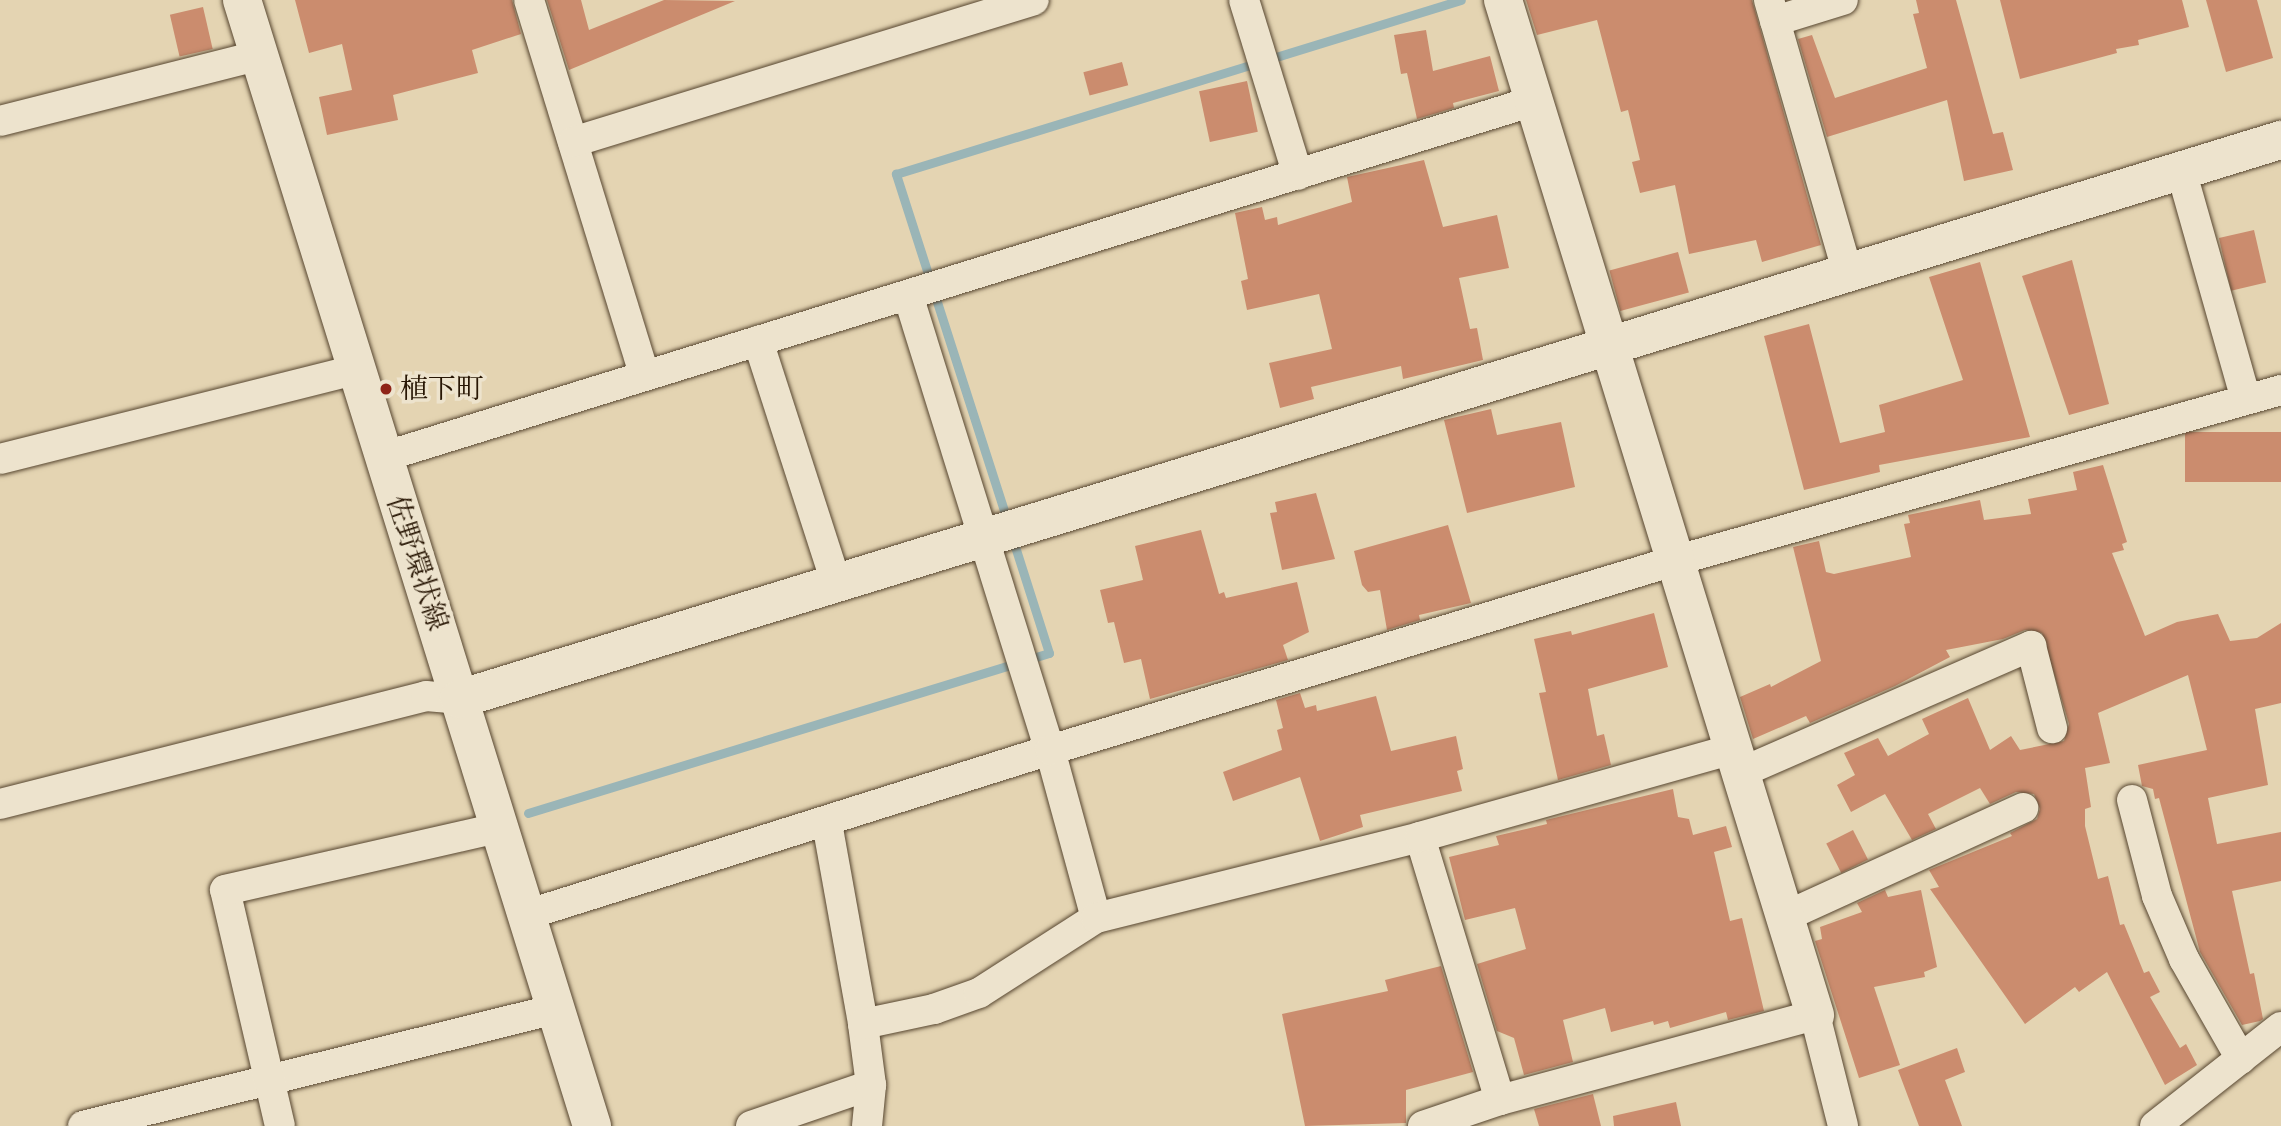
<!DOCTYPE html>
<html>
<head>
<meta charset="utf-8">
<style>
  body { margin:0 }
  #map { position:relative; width:2281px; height:1126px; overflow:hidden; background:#e4d4b2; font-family:"IM FELL Great Primer","Noto Serif JP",serif }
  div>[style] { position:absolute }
  .stream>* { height:9px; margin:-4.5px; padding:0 4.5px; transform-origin:4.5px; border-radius:4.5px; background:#9ab5b7 }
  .building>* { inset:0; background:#cb8c6e; transform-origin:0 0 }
  .roads { filter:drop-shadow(0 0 2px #574630) drop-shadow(0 0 2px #574630) }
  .street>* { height:30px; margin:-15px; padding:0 15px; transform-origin:15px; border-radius:15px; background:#ede3cd }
  .secondary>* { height:38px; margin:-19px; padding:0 19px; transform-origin:19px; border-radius:19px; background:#ede3cd }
  .dots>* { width:19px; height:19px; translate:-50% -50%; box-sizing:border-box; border:4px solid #ede3cd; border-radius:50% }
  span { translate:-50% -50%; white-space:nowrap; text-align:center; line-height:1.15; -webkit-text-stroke:7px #ede3cd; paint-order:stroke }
  .poi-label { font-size:28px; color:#281604 }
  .left { translate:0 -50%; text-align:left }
  .street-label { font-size:28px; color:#281604 }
</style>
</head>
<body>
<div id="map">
  <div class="stream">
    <i style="left:1008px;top:523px;width:367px;rotate:-107.8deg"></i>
    <i style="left:896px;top:174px;width:591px;rotate:-17.12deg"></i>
    <i style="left:528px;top:813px;width:545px;rotate:-17.07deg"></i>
    <i style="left:1049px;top:653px;width:119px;rotate:-107.7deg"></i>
  </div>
  <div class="building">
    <i style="clip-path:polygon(295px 0,512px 0,521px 34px,472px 50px,478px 73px,393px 95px,398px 120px,327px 135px,319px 97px,352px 90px,342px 44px,309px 53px)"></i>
    <i style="clip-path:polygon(547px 0,581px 0,589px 30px,664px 0,735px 1px,569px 70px)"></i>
    <i style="clip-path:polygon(1526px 0,1752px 0,1821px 245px,1762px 262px,1756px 240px,1689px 254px,1675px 185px,1640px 193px,1632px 162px,1640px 160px,1628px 110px,1621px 112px,1597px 20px,1537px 35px)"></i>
    <i style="clip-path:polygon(1916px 0,1956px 0,1993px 134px,2003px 132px,2013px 170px,1964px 181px,1947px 100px,1827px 137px,1798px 39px,1812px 35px,1835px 98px,1927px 68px,1913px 14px,1919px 13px)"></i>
    <i style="clip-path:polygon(2000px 0,2182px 0,2189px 27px,2138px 40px,2139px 45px,2116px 49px,2117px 53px,2020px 79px)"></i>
    <i style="clip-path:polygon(2206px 0,2257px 0,2273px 58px,2226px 72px)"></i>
    <i style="left:203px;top:7px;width:43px;height:34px;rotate:77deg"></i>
    <i style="clip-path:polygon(1426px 30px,1433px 71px,1490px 56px,1499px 91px,1453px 103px,1454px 108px,1417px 119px,1407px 73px,1401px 74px,1394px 35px)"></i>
    <i style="left:1122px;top:62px;width:24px;height:40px;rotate:75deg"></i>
    <i style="left:1247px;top:81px;width:52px;height:49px;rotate:78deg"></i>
    <i style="clip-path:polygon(1424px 160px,1443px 227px,1497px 215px,1509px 268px,1459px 278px,1470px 329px,1477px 328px,1483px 360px,1403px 379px,1401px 366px,1311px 387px,1314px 399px,1280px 408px,1269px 363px,1332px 349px,1319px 294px,1247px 310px,1241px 281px,1248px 279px,1235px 213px,1262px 207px,1265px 220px,1277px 217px,1278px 225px,1352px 202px,1347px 177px)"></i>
    <i style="left:2254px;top:230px;width:54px;height:36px;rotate:77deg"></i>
    <i style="left:1678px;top:252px;width:42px;height:71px;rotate:75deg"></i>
    <i style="clip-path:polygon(2072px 260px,2109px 404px,2069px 415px,2022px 276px)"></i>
    <i style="clip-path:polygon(1980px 262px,2030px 437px,1879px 465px,1880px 472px,1804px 490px,1764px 336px,1809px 324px,1840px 443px,1885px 432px,1879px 405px,1963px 380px,1929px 277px)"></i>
    <i style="clip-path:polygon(1491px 409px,1497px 435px,1561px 422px,1575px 487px,1467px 513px,1444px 420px)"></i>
    <i style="left:2281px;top:432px;width:50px;height:96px;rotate:90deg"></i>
    <i style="clip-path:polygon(2103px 465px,2127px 542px,2122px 544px,2124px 550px,2112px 553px,2145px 636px,2177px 622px,2218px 614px,2230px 641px,2257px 638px,2281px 623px,2281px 703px,2255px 709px,2268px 785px,2208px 798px,2217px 844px,2281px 832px,2281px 881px,2232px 891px,2250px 974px,2254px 973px,2263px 1019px,2260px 1021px,2242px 1025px,2200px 952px,2159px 798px,2155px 799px,2153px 789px,2142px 786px,2138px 765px,2207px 750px,2188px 675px,2098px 713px,2110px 763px,2085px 768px,2091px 807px,2085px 809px,2085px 826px,2098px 879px,2108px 876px,2120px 925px,2124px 924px,2144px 973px,2149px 971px,2160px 992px,2150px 997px,2180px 1048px,2186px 1044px,2197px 1065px,2165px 1085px,2107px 972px,2079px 992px,2075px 987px,2025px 1024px,1930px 889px,1939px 887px,1929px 870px,2012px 836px,2010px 833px,2037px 819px,2040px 809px,2034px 794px,2016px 792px,1990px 804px,1980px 788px,1928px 814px,1936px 829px,1912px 840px,1885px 794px,1851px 812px,1837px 785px,1855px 775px,1844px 753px,1878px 738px,1888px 756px,1929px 734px,1922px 719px,1968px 698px,1990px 750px,2011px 736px,2020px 750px,2064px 741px,2069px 724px,2042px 633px,2025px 630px,2003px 639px,1946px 650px,1950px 657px,1895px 686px,1810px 723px,1806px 716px,1753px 739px,1740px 697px,1770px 684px,1771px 687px,1821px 661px,1793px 547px,1819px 541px,1826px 572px,1834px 574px,1911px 557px,1904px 524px,1910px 523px,1908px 515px,1980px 500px,1984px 520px,2031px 514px,2028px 499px,2077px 490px,2073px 472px)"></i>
    <i style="clip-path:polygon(1316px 493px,1335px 559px,1282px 570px,1270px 513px,1277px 512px,1275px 502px)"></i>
    <i style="clip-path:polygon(1448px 525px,1471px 603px,1419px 615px,1420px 620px,1387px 630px,1380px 590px,1368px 592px,1362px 585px,1354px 551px)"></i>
    <i style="clip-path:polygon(1201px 530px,1219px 594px,1224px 592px,1226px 598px,1297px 582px,1309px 632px,1283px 645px,1288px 660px,1150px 699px,1141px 659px,1124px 663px,1114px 622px,1108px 623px,1100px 590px,1143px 580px,1135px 546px)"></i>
    <i style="clip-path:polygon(1654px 613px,1668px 667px,1588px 689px,1597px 736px,1604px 734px,1611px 765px,1558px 780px,1539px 693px,1546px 692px,1534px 639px,1571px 631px,1572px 635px)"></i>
    <i style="clip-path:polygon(1300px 693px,1305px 708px,1316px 705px,1317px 711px,1376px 696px,1391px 751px,1456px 736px,1463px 769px,1457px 771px,1462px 791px,1360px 815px,1363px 827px,1320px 841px,1300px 777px,1233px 801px,1223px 772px,1282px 750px,1277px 730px,1283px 728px,1276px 700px)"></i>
    <i style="clip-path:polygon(1673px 789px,1678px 817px,1689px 819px,1693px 835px,1726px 826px,1732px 847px,1714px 852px,1730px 921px,1742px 918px,1764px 1011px,1728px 1020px,1726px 1012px,1670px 1028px,1668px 1021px,1654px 1025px,1653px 1021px,1611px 1032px,1605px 1008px,1563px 1020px,1573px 1062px,1524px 1075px,1514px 1038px,1497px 1031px,1477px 964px,1526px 949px,1515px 908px,1465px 920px,1449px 857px,1499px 845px,1496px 836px,1547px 824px,1546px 820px)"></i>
    <i style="left:1853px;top:830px;width:33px;height:30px;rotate:63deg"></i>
    <i style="clip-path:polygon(1885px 890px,1888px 897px,1921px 890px,1937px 967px,1924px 972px,1925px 977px,1874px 987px,1900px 1065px,1859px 1078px,1815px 941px,1822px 939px,1820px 927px,1862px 912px,1857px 903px)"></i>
    <i style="clip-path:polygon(1441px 966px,1473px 1072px,1406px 1090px,1406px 1123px,1305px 1126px,1282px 1014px,1388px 991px,1385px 980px)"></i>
    <i style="clip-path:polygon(1957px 1048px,1965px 1072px,1945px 1080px,1962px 1126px,1919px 1126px,1898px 1070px)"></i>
    <i style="clip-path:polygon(1593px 1094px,1601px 1126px,1539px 1126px,1534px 1109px)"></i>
    <i style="clip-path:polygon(1676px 1102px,1681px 1126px,1614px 1126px,1613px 1116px)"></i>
  </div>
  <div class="roads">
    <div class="street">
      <i style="left:529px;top:0;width:393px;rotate:72.9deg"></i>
      <i style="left:1244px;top:0;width:183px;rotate:72.9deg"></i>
      <i style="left:1769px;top:0;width:285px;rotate:73.9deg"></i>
      <i style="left:1775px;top:21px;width:71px;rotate:-17.2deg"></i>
      <i style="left:0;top:121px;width:268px;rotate:-14.2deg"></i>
      <i style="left:573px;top:142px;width:482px;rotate:-17.1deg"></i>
      <i style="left:2181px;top:170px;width:238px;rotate:74.2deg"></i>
      <i style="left:908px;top:295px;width:477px;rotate:72.7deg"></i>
      <i style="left:1050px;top:750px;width:174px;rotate:74.7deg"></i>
      <i style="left:758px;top:341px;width:254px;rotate:72.1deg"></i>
      <i style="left:383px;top:457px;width:1205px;rotate:-17.19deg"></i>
      <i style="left:0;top:459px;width:366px;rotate:-14.1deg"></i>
      <i style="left:1740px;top:773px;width:318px;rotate:-23.6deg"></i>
      <i style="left:2031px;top:646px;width:85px;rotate:75.6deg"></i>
      <i style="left:2132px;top:800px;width:99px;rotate:75.4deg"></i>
      <i style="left:2157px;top:896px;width:69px;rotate:66.8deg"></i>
      <i style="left:2184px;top:959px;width:115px;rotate:60.3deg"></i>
      <i style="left:0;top:804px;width:439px;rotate:-14.2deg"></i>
      <i style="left:426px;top:696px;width:33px;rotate:5deg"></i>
      <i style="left:827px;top:823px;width:204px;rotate:79.8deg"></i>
      <i style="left:1420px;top:837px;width:275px;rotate:73.1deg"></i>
      <i style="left:526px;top:915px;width:549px;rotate:-17.48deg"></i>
      <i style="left:1050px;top:750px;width:652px;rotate:-16.85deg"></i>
      <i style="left:1674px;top:561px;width:631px;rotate:-15.73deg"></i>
      <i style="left:1784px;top:917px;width:263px;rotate:-24.5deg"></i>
      <i style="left:83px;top:1126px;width:486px;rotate:-13.9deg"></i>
      <i style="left:280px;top:1126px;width:242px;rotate:-103.1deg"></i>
      <i style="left:225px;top:890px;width:281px;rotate:-12.8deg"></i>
      <i style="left:751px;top:1126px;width:127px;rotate:-18.9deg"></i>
      <i style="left:867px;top:1126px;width:41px;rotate:-84.4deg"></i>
      <i style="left:871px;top:1085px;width:62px;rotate:-97.5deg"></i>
      <i style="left:863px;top:1024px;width:73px;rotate:-11.9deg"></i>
      <i style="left:934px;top:1009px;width:48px;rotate:-19.6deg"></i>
      <i style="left:979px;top:993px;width:139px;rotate:-32.7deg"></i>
      <i style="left:1096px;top:918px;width:334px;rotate:-14deg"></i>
      <i style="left:1420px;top:837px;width:325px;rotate:-15.7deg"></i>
      <i style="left:1423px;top:1126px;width:81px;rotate:-18.7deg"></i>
      <i style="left:1500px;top:1100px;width:326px;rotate:-15.1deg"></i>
      <i style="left:1815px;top:1015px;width:114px;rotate:75.8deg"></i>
      <i style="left:2155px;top:1126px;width:160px;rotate:-38.2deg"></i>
    </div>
    <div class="secondary">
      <i style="left:242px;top:0;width:1179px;rotate:72.73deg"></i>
      <i style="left:1503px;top:0;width:1062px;rotate:72.91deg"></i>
      <i style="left:459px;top:699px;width:1906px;rotate:-17.06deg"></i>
    </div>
  </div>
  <div class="dots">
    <i style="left:386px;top:389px;background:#8f2418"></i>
  </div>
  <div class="poi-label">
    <span class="left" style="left:400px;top:389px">植下町</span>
  </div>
  <div class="street-label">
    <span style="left:417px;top:563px;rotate:72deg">佐野環状線</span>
  </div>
</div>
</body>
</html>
